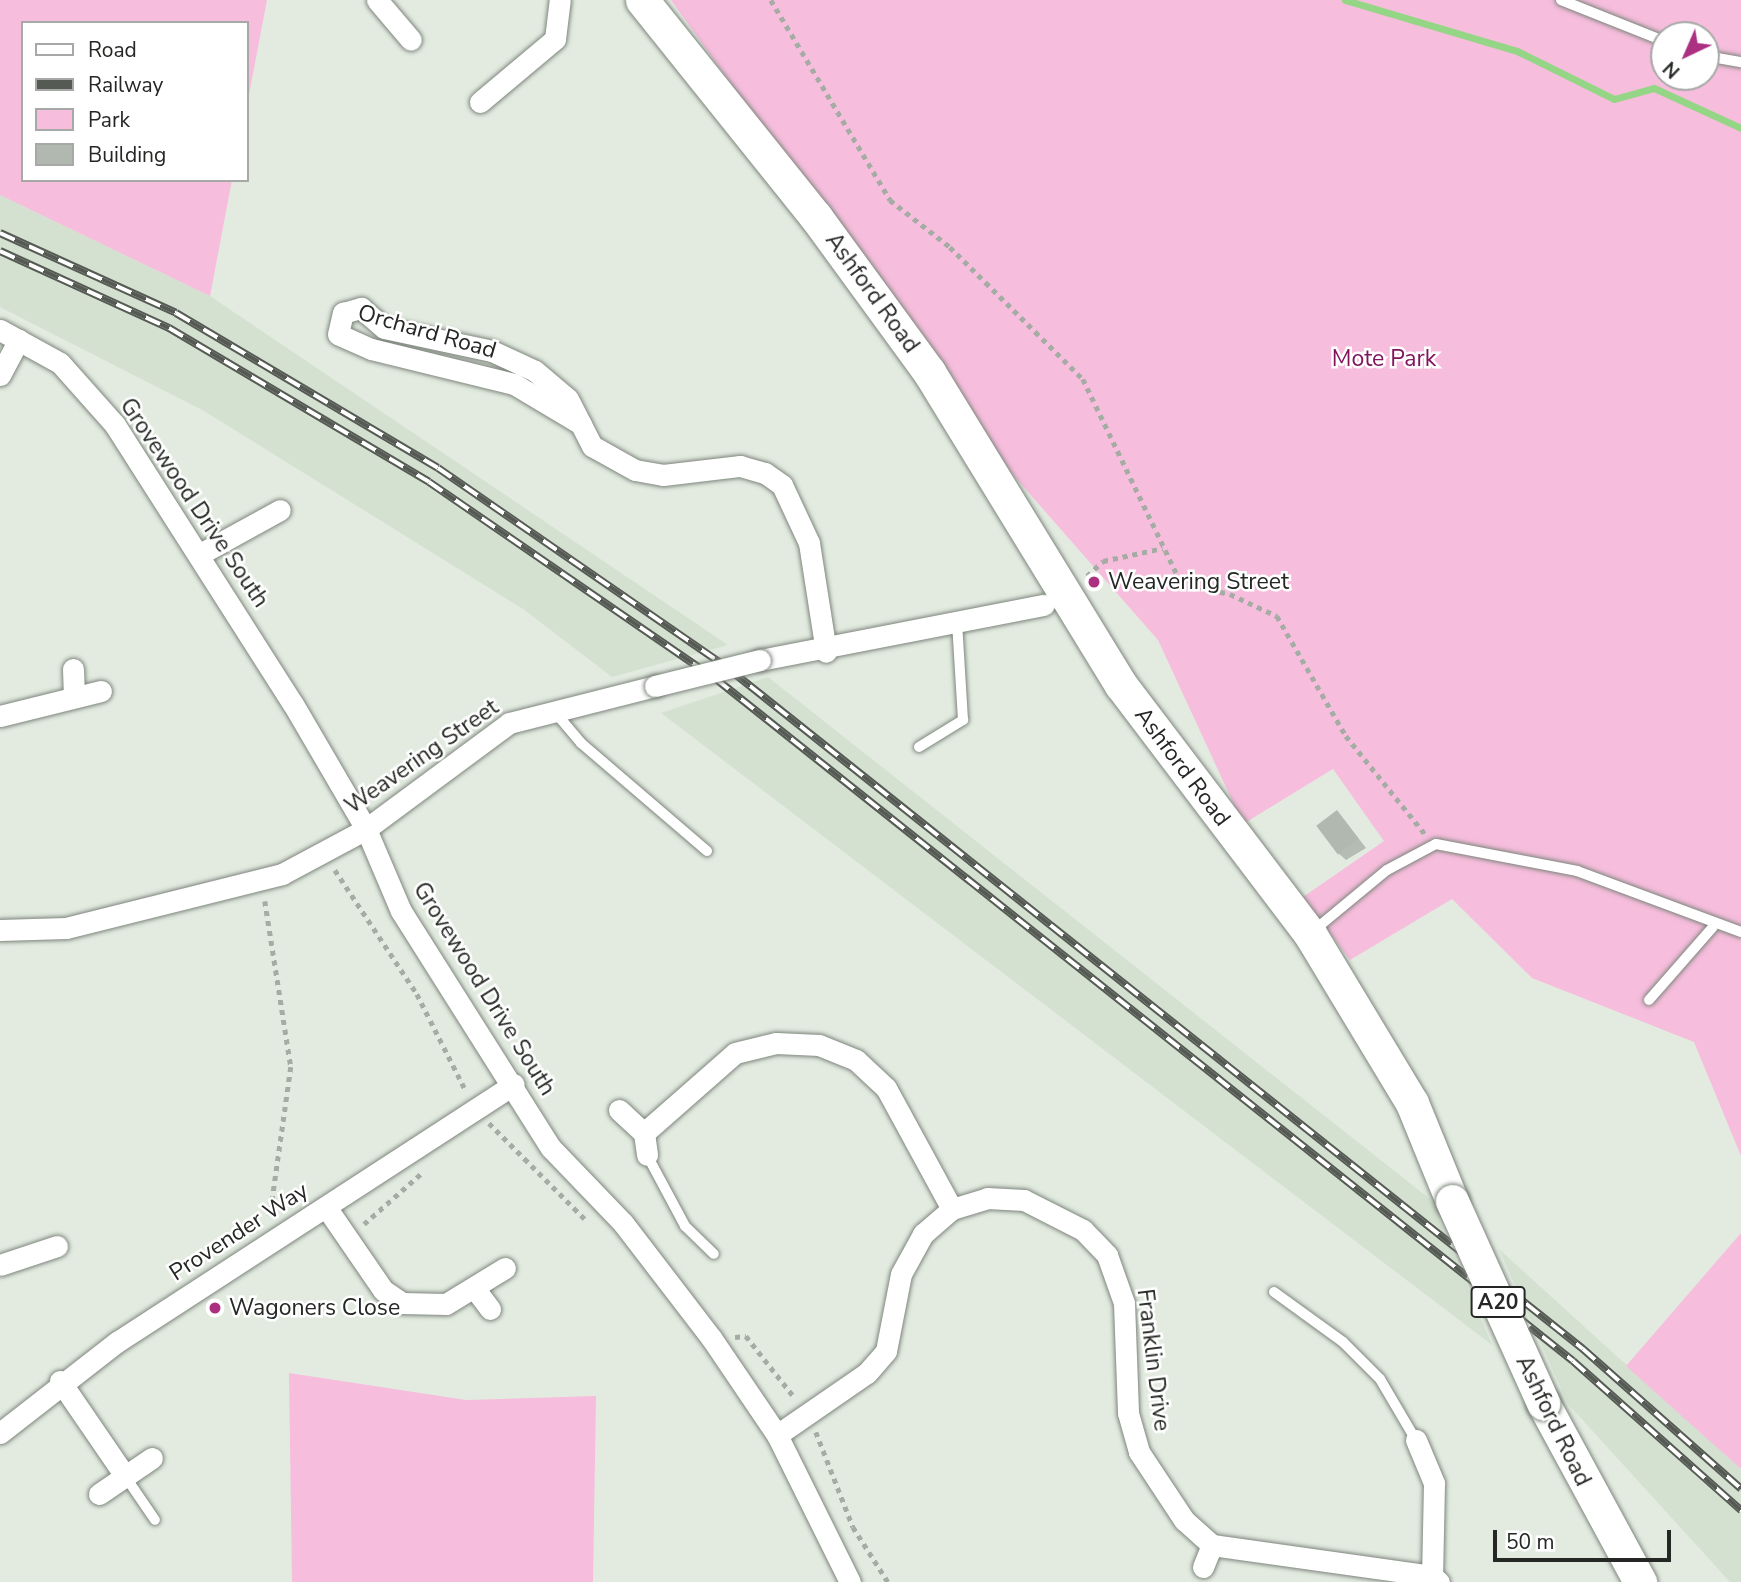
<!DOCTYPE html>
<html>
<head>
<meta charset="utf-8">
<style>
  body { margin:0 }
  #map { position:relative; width:1741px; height:1582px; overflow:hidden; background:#e3ebe1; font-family:"Nunito Sans",sans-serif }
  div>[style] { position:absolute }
  .built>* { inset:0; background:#d4e1d1 }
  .green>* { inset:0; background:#f6bddc }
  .shadow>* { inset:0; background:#0003 }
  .stream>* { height:7px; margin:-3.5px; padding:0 3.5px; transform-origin:3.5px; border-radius:3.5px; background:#95d686 }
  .building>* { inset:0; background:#b0b8af; transform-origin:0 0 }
  .path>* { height:4.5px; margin-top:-2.25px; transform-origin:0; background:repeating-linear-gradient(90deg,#a5aca4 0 5px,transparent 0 10px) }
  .roads { filter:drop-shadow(0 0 2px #7e867d) drop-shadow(0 0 2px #7e867d) }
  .lane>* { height:10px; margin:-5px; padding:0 5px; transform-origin:5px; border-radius:5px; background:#fff }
  .street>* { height:21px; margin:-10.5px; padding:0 10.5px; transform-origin:10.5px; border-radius:10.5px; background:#fff }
  .primary>* { height:33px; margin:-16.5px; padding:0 16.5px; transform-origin:16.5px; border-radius:16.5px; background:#fff }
  .rail>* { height:8px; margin-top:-4px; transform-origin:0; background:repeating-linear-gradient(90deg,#fff 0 16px,#565a54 0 32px); box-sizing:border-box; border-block:2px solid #565a54 }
  .bridges { filter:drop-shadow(0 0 2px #7e867d) drop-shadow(0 0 2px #7e867d) }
  .street-bridge>* { height:21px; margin:-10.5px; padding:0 10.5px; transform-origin:10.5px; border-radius:10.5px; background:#fff }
  .primary-bridge>* { height:33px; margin:-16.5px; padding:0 16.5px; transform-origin:16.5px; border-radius:16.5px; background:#fff }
  .dots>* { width:19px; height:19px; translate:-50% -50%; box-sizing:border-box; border:4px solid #fff; border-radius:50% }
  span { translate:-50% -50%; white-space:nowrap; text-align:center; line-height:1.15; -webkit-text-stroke:5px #fff; paint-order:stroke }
  .shield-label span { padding:2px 5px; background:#fff; border:2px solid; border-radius:5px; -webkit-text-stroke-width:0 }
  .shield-label { font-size:21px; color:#242723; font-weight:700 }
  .street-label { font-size:23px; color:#242723 }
  .park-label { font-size:23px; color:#80155e }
  .poi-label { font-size:23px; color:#242723 }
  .left { translate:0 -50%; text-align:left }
  .legend { position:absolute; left:21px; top:21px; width:228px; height:161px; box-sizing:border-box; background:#fff; border:2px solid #a7a9a7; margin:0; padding:9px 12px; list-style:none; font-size:21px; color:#242723 }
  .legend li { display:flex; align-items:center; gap:14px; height:35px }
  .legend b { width:35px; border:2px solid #a7a9a7 }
  .north { position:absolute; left:1650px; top:21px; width:70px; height:70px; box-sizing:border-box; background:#fff; border:2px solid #a7a9a7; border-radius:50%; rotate:224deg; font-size:19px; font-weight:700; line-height:28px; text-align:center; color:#242723 }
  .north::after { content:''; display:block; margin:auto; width:24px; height:32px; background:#ac3082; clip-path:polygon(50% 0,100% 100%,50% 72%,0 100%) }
  .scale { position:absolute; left:1493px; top:1530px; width:178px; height:32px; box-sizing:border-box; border:4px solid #242723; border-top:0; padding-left:9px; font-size:21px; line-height:24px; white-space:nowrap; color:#242723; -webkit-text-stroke:5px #fff; paint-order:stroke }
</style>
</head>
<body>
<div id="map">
  <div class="built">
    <i style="clip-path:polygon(0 195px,210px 296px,728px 645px,612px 677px,523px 609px,204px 411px,0 307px)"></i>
    <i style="clip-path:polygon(768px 677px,1430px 1199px,1492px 1345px,661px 713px)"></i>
    <i style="clip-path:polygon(1499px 1249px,1741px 1469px,1741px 1582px,1730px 1582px,1568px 1404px)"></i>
  </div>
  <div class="green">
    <i style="clip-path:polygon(0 0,267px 0,247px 105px,247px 23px,23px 23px,23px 180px,232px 180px,210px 296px,0 195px)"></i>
    <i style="clip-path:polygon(evenodd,671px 0,1741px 0,1741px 1156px,1694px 1042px,1532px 978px,1452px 899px,1350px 960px,1303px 897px,1384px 841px,1333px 769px,1243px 824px,1158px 640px,999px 459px,671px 0,1664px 35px,1706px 35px,1706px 77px,1664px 77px,1664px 35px)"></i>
    <i style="clip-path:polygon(1741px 1233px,1741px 1469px,1626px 1366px)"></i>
    <i style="clip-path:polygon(289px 1373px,466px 1400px,596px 1396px,593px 1582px,292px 1582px)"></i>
  </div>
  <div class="shadow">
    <i style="clip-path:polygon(1345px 821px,1366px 848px,1346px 860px,1337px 852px)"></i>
  </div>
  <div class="stream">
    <i style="left:1345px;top:0;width:179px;rotate:16.5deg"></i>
    <i style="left:1517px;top:51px;width:108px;rotate:26.3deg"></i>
    <i style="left:1614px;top:99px;width:41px;rotate:-15.4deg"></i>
    <i style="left:1654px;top:88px;width:96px;rotate:24.7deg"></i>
  </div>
  <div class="building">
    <i style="left:1337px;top:810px;width:36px;height:26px;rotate:53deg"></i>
  </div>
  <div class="path">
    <i style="left:771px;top:0;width:233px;rotate:59.2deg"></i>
    <i style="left:890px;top:200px;width:76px;rotate:38.1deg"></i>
    <i style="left:950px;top:247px;width:187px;rotate:44.8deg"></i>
    <i style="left:1083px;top:379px;width:226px;rotate:64.3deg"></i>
    <i style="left:1181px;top:583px;width:50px;rotate:12.7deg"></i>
    <i style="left:1230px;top:594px;width:52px;rotate:25.1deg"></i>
    <i style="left:1277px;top:616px;width:138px;rotate:60.1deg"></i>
    <i style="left:1346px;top:736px;width:126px;rotate:51.1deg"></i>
    <i style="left:1087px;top:576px;width:22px;rotate:-43deg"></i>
    <i style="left:1103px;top:561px;width:61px;rotate:-12.2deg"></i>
    <i style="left:335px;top:870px;width:149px;rotate:56.5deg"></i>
    <i style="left:417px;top:994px;width:109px;rotate:63.2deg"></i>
    <i style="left:265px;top:901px;width:168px;rotate:81.1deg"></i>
    <i style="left:291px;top:1067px;width:150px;rotate:98deg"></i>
    <i style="left:489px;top:1123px;width:139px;rotate:45deg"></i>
    <i style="left:364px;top:1224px;width:79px;rotate:-41.4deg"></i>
    <i style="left:735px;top:1337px;width:11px;rotate:-5deg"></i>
    <i style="left:746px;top:1336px;width:79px;rotate:51.7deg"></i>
    <i style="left:816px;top:1432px;width:102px;rotate:68.7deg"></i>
    <i style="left:853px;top:1527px;width:65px;rotate:57.5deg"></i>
  </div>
  <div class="roads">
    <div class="lane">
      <i style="left:1561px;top:0;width:111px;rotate:21.7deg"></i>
      <i style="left:1706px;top:56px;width:36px;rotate:10deg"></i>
      <i style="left:554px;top:711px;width:42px;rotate:49.8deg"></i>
      <i style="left:581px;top:743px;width:166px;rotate:40.6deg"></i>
      <i style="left:919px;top:747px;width:52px;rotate:-31.5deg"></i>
      <i style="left:963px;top:720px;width:97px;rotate:-93.5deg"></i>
      <i style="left:1312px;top:932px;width:97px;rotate:-39.6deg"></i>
      <i style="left:1387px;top:870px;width:55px;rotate:-28deg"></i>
      <i style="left:1436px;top:844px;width:144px;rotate:10.8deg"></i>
      <i style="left:1577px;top:871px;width:175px;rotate:20.4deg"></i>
      <i style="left:1649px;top:1000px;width:97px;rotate:-48.8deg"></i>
      <i style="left:647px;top:1155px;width:81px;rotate:61.8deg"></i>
      <i style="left:685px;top:1226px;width:40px;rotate:44deg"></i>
      <i style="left:1274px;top:1292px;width:85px;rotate:35.9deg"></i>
      <i style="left:1343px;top:1342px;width:52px;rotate:45deg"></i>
      <i style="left:1380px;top:1379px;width:71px;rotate:59.5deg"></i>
      <i style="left:125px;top:1476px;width:53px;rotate:55.7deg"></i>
    </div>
    <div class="street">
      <i style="left:377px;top:0;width:52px;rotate:49.6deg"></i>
      <i style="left:480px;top:102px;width:98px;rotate:-40deg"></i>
      <i style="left:555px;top:39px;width:39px;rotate:-83deg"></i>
      <i style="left:0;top:330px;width:68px;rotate:28.8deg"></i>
      <i style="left:60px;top:363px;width:83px;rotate:48.4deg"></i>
      <i style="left:115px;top:425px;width:331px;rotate:57.5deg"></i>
      <i style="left:293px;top:704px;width:145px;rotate:59.7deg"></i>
      <i style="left:366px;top:829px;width:89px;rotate:66.9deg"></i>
      <i style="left:401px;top:911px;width:280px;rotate:57.7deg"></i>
      <i style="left:551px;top:1148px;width:104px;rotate:46.2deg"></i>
      <i style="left:623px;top:1223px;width:146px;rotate:52.5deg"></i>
      <i style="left:712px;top:1339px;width:116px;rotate:55.9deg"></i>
      <i style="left:777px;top:1435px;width:164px;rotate:63.6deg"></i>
      <i style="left:0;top:375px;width:40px;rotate:-62deg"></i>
      <i style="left:581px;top:424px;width:78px;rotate:-149.2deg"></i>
      <i style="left:514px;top:384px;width:147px;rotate:-166.2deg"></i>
      <i style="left:371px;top:349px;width:36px;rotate:-156deg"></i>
      <i style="left:338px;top:334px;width:22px;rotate:-77deg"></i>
      <i style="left:343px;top:313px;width:19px;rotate:-16deg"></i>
      <i style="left:361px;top:308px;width:30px;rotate:41deg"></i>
      <i style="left:384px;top:328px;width:110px;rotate:12deg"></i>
      <i style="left:492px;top:351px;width:47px;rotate:24.9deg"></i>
      <i style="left:535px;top:371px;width:43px;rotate:40.3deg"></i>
      <i style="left:568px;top:399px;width:53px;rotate:62.9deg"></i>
      <i style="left:592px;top:446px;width:49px;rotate:29.2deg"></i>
      <i style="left:635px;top:470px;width:28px;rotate:10deg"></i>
      <i style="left:663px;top:475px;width:78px;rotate:-6.7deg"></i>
      <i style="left:740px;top:466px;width:26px;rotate:16deg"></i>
      <i style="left:765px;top:473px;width:21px;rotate:35deg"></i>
      <i style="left:782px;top:485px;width:64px;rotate:65deg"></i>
      <i style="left:809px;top:543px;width:110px;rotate:81.1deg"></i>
      <i style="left:200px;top:554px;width:91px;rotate:-28.8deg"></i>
      <i style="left:760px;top:660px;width:289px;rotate:-11deg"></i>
      <i style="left:73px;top:669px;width:28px;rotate:88deg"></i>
      <i style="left:0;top:716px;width:104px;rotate:-13.9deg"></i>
      <i style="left:0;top:930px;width:66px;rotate:-1.7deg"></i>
      <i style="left:66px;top:928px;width:223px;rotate:-14deg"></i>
      <i style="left:282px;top:874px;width:95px;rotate:-28.2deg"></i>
      <i style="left:366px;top:829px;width:178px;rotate:-36.5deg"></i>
      <i style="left:509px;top:723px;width:151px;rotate:-14.2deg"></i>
      <i style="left:619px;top:1110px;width:34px;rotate:43deg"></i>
      <i style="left:644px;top:1133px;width:22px;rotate:82deg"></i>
      <i style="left:644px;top:1133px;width:121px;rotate:-41.3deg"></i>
      <i style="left:735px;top:1053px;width:42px;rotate:-13.7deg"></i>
      <i style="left:776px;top:1043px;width:43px;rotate:2.7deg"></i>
      <i style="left:819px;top:1045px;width:40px;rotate:22deg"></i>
      <i style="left:856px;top:1060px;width:41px;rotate:43deg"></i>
      <i style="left:886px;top:1088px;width:138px;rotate:61.4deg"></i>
      <i style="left:326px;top:1207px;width:101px;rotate:55.5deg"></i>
      <i style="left:383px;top:1290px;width:23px;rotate:34deg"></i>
      <i style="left:402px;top:1303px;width:44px;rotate:1.3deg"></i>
      <i style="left:446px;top:1304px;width:69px;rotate:-31.4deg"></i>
      <i style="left:0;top:1265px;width:60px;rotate:-18.4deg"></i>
      <i style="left:475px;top:1289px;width:25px;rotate:53deg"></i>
      <i style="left:60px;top:1381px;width:115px;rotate:55.6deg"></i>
      <i style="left:0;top:1433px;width:148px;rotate:-37.9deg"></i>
      <i style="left:117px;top:1342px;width:473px;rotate:-33deg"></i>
      <i style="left:777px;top:1435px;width:109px;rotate:-34.6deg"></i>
      <i style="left:867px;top:1373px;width:29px;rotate:-49deg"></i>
      <i style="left:886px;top:1351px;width:78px;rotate:-79deg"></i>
      <i style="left:901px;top:1274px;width:46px;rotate:-61.2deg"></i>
      <i style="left:923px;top:1234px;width:38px;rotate:-41deg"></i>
      <i style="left:952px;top:1209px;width:37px;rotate:-17deg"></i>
      <i style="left:987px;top:1198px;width:37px;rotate:3deg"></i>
      <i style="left:1024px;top:1200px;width:66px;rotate:27deg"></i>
      <i style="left:1083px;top:1230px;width:35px;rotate:46deg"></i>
      <i style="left:1107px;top:1255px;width:51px;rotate:70.5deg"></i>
      <i style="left:1124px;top:1303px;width:110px;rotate:87.9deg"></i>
      <i style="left:1128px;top:1413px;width:41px;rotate:74.2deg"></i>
      <i style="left:1139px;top:1452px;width:82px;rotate:56.5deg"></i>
      <i style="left:1184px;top:1520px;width:38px;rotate:42deg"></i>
      <i style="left:1212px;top:1545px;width:222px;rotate:8deg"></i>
      <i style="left:1432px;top:1576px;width:9px;rotate:41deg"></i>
      <i style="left:1416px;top:1440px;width:47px;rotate:67.3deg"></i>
      <i style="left:1434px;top:1483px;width:93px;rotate:91.2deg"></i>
      <i style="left:99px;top:1494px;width:64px;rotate:-34.2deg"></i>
      <i style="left:1203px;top:1567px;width:24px;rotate:-68deg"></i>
    </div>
    <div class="primary">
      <i style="left:642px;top:0;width:278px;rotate:51.3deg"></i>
      <i style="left:816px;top:217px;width:192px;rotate:53.9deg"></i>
      <i style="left:929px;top:372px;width:367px;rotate:58.5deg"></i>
      <i style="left:1121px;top:685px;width:313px;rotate:52.8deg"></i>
      <i style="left:1310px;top:934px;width:197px;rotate:58.9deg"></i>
      <i style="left:1412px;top:1103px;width:106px;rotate:67.8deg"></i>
      <i style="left:1543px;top:1403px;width:204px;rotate:61.5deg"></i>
    </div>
  </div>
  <div class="rail">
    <i style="left:0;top:233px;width:193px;rotate:24.4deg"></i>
    <i style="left:176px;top:313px;width:304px;rotate:30.6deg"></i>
    <i style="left:438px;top:468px;width:349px;rotate:34.6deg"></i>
    <i style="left:725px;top:666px;width:1097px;rotate:38.52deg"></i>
    <i style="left:1583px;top:1349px;width:211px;rotate:41.5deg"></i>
    <i style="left:0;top:251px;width:186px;rotate:24.5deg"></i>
    <i style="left:169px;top:328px;width:302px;rotate:30.6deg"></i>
    <i style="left:429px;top:482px;width:348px;rotate:34.5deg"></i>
    <i style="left:716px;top:679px;width:1095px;rotate:38.51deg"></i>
    <i style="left:1573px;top:1361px;width:225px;rotate:41.6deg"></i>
  </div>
  <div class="bridges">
    <div class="street-bridge">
      <i style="left:655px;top:686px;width:108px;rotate:-13.9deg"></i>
    </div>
    <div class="primary-bridge">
      <i style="left:1452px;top:1201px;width:222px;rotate:65.7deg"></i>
    </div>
  </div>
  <div class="dots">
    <i style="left:1094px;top:582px;background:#ac3082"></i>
    <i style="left:215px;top:1308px;background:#ac3082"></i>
  </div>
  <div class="shield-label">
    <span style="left:1498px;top:1302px">A20</span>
  </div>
  <div class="street-label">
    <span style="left:872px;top:293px;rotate:54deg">Ashford Road</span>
    <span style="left:427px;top:332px;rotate:16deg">Orchard Road</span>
    <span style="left:194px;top:503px;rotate:56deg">Grovewood Drive South</span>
    <span style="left:422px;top:757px;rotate:-35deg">Weavering Street</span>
    <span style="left:1182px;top:767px;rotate:53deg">Ashford Road</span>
    <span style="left:484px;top:989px;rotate:58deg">Grovewood Drive South</span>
    <span style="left:239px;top:1232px;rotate:-33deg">Provender Way</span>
    <span style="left:1153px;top:1360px;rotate:83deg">Franklin Drive</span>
    <span style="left:1553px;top:1421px;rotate:64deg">Ashford Road</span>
  </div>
  <div class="park-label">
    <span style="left:1384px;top:359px">Mote Park</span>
  </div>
  <div class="poi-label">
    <span class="left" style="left:1108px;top:582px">Weavering Street</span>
    <span class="left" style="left:229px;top:1308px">Wagoners Close</span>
  </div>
  <ul class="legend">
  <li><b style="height:9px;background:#fff"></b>Road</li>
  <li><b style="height:9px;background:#565a54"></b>Railway</li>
  <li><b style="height:19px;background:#f6bddc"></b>Park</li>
  <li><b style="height:19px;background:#b0b8af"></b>Building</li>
  </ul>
  <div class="north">N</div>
  <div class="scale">50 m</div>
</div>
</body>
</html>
